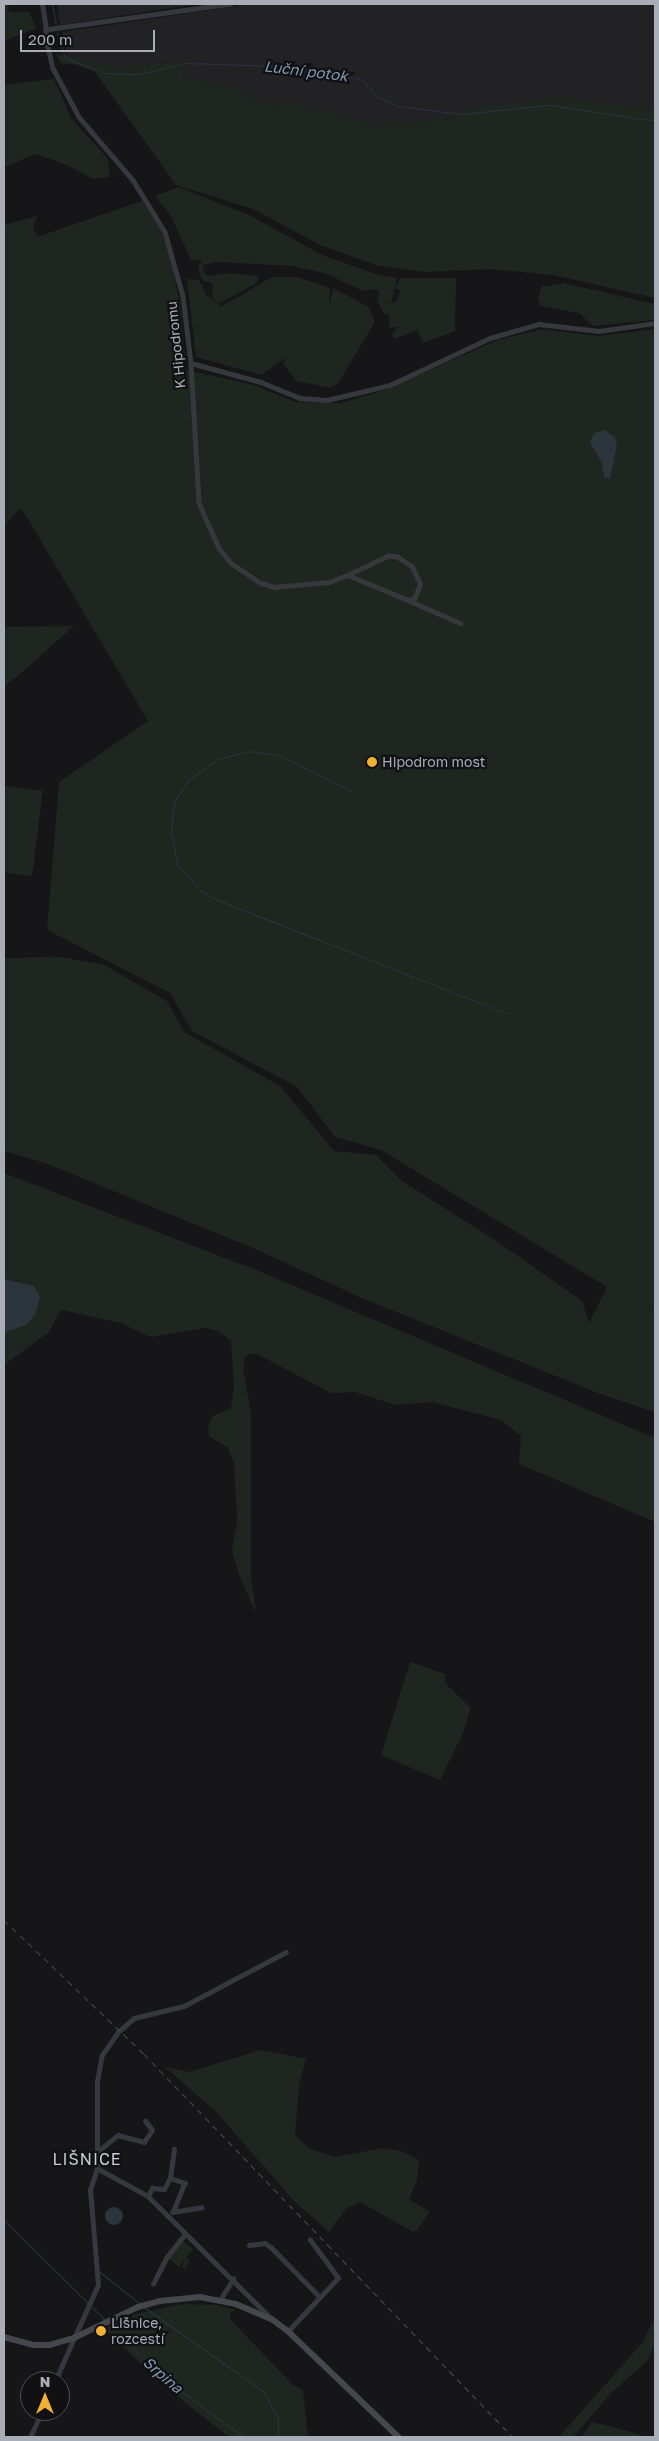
<!DOCTYPE html>
<html>
<head>
<meta charset="utf-8">
<style>
  body { margin:0 }
  #map { position:relative; width:659px; height:2441px; overflow:hidden; background:#161618; font-family:"Golos Text",sans-serif }
  div>[style] { position:absolute }
  .built>* { inset:0; background:#222225 }
  .green>* { inset:0; background:#1e261f; transform-origin:0 0 }
  .water>* { inset:0; background:#2c353c }
  .round { border-radius:50% }
  .stream>* { height:1px; margin:-0.5px; padding:0 0.5px; transform-origin:0.5px; border-radius:0.5px; background:#2c353c }
  .minor>* { height:4.5px; margin:-2.25px; padding:0 2.25px; transform-origin:2.25px; border-radius:2.25px; background:#37383d }
  .tertiary>* { height:5px; margin:-2.5px; padding:0 2.5px; transform-origin:2.5px; border-radius:2.5px; background:#37383d }
  .secondary>* { height:5.5px; margin:-2.75px; padding:0 2.75px; transform-origin:2.75px; border-radius:2.75px; background:#45474d }
  .rail>* { height:1px; margin-top:-0.5px; transform-origin:0; background:repeating-linear-gradient(90deg,#4a4c52 0 6px,transparent 0 11px) }
  .dots>* { width:14px; height:14px; translate:-50% -50%; box-sizing:border-box; border:2px solid #111113; border-radius:50% }
  span { translate:-50% -50%; white-space:nowrap; text-align:center; line-height:1.15; -webkit-text-stroke:4.5px #111113; paint-order:stroke }
  .street-label { font-size:14px; color:#a8adb8 }
  .poi-label { font-size:14px; color:#a8adb8 }
  .left { translate:0 -50%; text-align:left }
  .water-label { font-size:15px; color:#7f9bb3; font-style:italic }
  .quarter-label { font-size:16px; color:#c9ccd4; letter-spacing:1px }
  .frame { position:absolute; inset:0; border:5px solid #a8adb8; pointer-events:none }
  .north { position:absolute; left:20px; top:2371px; width:50px; height:50px; box-sizing:border-box; background:#111113; border:1px solid #4d4f55; border-radius:50%; rotate:0deg; font-size:14px; font-weight:700; line-height:20px; text-align:center; color:#a8adb8 }
  .north::after { content:''; display:block; margin:auto; width:18px; height:22px; background:#f2b134; clip-path:polygon(50% 0,100% 100%,50% 72%,0 100%) }
  .scale { position:absolute; left:20px; top:30px; width:135px; height:22px; box-sizing:border-box; border:2px solid #a8adb8; border-top:0; padding-left:6px; font-size:15px; line-height:18px; white-space:nowrap; color:#a8adb8; -webkit-text-stroke:4px #111113; paint-order:stroke }
</style>
</head>
<body>
<div id="map">
  <div class="built">
    <i style="clip-path:polygon(57px 4px,198px 4px,60px 25px)"></i>
    <i style="clip-path:polygon(251px 4px,655px 4px,655px 108px,560px 97px,456px 119px,370px 123px,281px 98px,278px 105px,253px 101px,250px 90px,183px 77px,181px 60px,121px 68px,67px 56px,62px 32px)"></i>
  </div>
  <div class="green">
    <i style="clip-path:polygon(4px 4px,8px 4px,9px 12px,29px 12px,36px 28px,4px 41px)"></i>
    <i style="clip-path:polygon(56px 53px,121px 68px,182px 60px,183px 77px,251px 90px,254px 101px,278px 105px,281px 98px,370px 123px,456px 119px,461px 109px,560px 97px,655px 108px,655px 298px,553px 275px,490px 269px,426px 272px,379px 266px,320px 245px,253px 209px,176px 185px,95px 72px,77px 65px,60px 63px)"></i>
    <i style="clip-path:polygon(54px 79px,71px 118px,108px 159px,110px 177px,93px 179px,69px 166px,36px 154px,4px 167px,4px 85px)"></i>
    <i style="clip-path:polygon(179px 187px,249px 215px,322px 255px,379px 275px,397px 278px,391px 304px,397px 301px,400px 290px,395px 289px,401px 278px,456px 278px,455px 331px,423px 343px,417px 330px,395px 339px,392px 334px,399px 326px,389px 328px,389px 314px,385px 315px,377px 300px,380px 293px,375px 289px,364px 291px,324px 273px,292px 266px,217px 262px,203px 265px,204px 273px,208px 276px,229px 273px,259px 276px,257px 283px,218px 304px,221px 307px,272px 277px,297px 277px,330px 288px,329px 307px,333px 288px,369px 307px,375px 322px,338px 383px,331px 388px,296px 381px,283px 363px,287px 357px,261px 375px,196px 357px,187px 279px,199px 280px,207px 296px,218px 304px,212px 298px,213px 284px,203px 281px,198px 269px,202px 260px,191px 260px,171px 216px,155px 196px)"></i>
    <i style="clip-path:polygon(142px 201px,161px 229px,170px 255px,180px 305px,186px 370px,254px 385px,295px 402px,341px 403px,385px 390px,495px 341px,542px 329px,598px 336px,655px 329px,655px 1307px,648px 1305px,655px 1308px,655px 1412px,598px 1393px,364px 1299px,255px 1249px,45px 1163px,4px 1151px,4px 958px,62px 957px,104px 965px,167px 1001px,184px 1032px,280px 1086px,334px 1151px,376px 1155px,402px 1181px,498px 1242px,582px 1301px,589px 1323px,607px 1287px,381px 1150px,335px 1137px,297px 1087px,192px 1031px,170px 993px,47px 930px,59px 782px,148px 721px,25px 514px,19px 509px,4px 526px,4px 225px,37px 216px,33px 228px,37px 237px)"></i>
    <i style="clip-path:polygon(564px 283px,655px 304px,655px 320px,593px 326px,579px 313px,540px 306px,538px 299px,541px 287px)"></i>
    <i style="clip-path:polygon(74px 626px,19px 675px,4px 686px,4px 627px)"></i>
    <i style="left:4px;top:786px;width:39px;height:86px;rotate:7deg"></i>
    <i style="clip-path:polygon(4px 1173px,261px 1272px,655px 1438px,655px 1522px,519px 1464px,521px 1436px,501px 1420px,432px 1402px,396px 1405px,355px 1392px,331px 1393px,257px 1354px,250px 1354px,245px 1357px,243px 1369px,251px 1413px,251px 1576px,256px 1613px,239px 1575px,232px 1551px,237px 1520px,234px 1463px,228px 1448px,209px 1436px,208px 1428px,213px 1416px,231px 1408px,234px 1386px,231px 1341px,218px 1331px,205px 1328px,150px 1337px,121px 1323px,61px 1310px,49px 1332px,4px 1365px,4px 1333px,10px 1331px,34px 1286px,4px 1279px)"></i>
    <i style="clip-path:polygon(410px 1662px,445px 1674px,445px 1683px,471px 1708px,463px 1733px,440px 1780px,381px 1755px)"></i>
    <i style="clip-path:polygon(261px 2050px,306px 2059px,299px 2085px,295px 2135px,308px 2148px,335px 2157px,383px 2148px,401px 2151px,419px 2160px,417px 2180px,409px 2199px,430px 2212px,417px 2230px,413px 2232px,360px 2202px,346px 2209px,329px 2232px,294px 2201px,217px 2113px,165px 2067px,189px 2072px)"></i>
    <i style="clip-path:polygon(183px 2241px,193px 2249px,185px 2259px,190px 2259px,185px 2270px,182px 2267px,185px 2259px,179px 2267px,169px 2259px)"></i>
    <i style="clip-path:polygon(182px 2304px,216px 2305px,237px 2310px,230px 2313px,230px 2319px,294px 2386px,303px 2390px,308px 2437px,229px 2437px,169px 2390px,104px 2329px,131px 2315px)"></i>
    <i style="clip-path:polygon(655px 2318px,655px 2344px,647px 2361px,611px 2393px,573px 2437px,559px 2437px,642px 2343px)"></i>
    <i style="clip-path:polygon(592px 2422px,609px 2426px,649px 2437px,581px 2437px)"></i>
  </div>
  <div class="water">
    <i style="clip-path:polygon(605px 430px,615px 437px,617px 445px,610px 479px,604px 477px,602px 463px,590px 442px,594px 433px)"></i>
    <i style="clip-path:polygon(4px 1279px,34px 1286px,40px 1297px,35px 1315px,27px 1324px,4px 1333px)"></i>
    <i class="round" style="left:105px;top:2207px;width:18px;height:18px"></i>
  </div>
  <div class="stream">
    <i style="left:52px;top:4px;width:21px;rotate:79deg"></i>
    <i style="left:57px;top:33px;width:26px;rotate:72deg"></i>
    <i style="left:65px;top:58px;width:43px;rotate:20.6deg"></i>
    <i style="left:105px;top:73px;width:35px;rotate:2deg"></i>
    <i style="left:140px;top:74px;width:45px;rotate:-14deg"></i>
    <i style="left:184px;top:63px;width:96px;rotate:1.8deg"></i>
    <i style="left:280px;top:66px;width:82px;rotate:9.1deg"></i>
    <i style="left:361px;top:79px;width:25px;rotate:47deg"></i>
    <i style="left:378px;top:97px;width:22px;rotate:24deg"></i>
    <i style="left:398px;top:106px;width:64px;rotate:7.2deg"></i>
    <i style="left:461px;top:114px;width:89px;rotate:-5.8deg"></i>
    <i style="left:550px;top:105px;width:106px;rotate:8.7deg"></i>
    <i style="left:353px;top:792px;width:83px;rotate:-153.4deg"></i>
    <i style="left:279px;top:755px;width:31px;rotate:-173deg"></i>
    <i style="left:248px;top:751px;width:31px;rotate:165deg"></i>
    <i style="left:218px;top:759px;width:35px;rotate:145deg"></i>
    <i style="left:189px;top:779px;width:27px;rotate:123deg"></i>
    <i style="left:174px;top:802px;width:30px;rotate:96deg"></i>
    <i style="left:171px;top:832px;width:33px;rotate:79deg"></i>
    <i style="left:177px;top:864px;width:36px;rotate:48deg"></i>
    <i style="left:201px;top:891px;width:21px;rotate:28deg"></i>
    <i style="left:220px;top:901px;width:310px;rotate:21.4deg"></i>
    <i style="left:4px;top:2220px;width:144px;rotate:44.7deg"></i>
    <i style="left:100px;top:2272px;width:51px;rotate:38.7deg"></i>
    <i style="left:145px;top:2308px;width:146px;rotate:35.2deg"></i>
    <i style="left:264px;top:2392px;width:30px;rotate:62deg"></i>
    <i style="left:278px;top:2418px;width:19px;rotate:90deg"></i>
    <i style="left:109px;top:2324px;width:76px;rotate:45deg"></i>
    <i style="left:163px;top:2378px;width:100px;rotate:36.1deg"></i>
  </div>
  <div class="minor">
    <i style="left:231px;top:4px;width:187px;rotate:172deg"></i>
    <i style="left:46px;top:30px;width:17px;rotate:83deg"></i>
    <i style="left:48px;top:47px;width:22px;rotate:77deg"></i>
    <i style="left:53px;top:68px;width:55px;rotate:62deg"></i>
    <i style="left:79px;top:117px;width:83px;rotate:49.4deg"></i>
    <i style="left:133px;top:180px;width:61px;rotate:58.4deg"></i>
    <i style="left:165px;top:232px;width:66px;rotate:74.3deg"></i>
    <i style="left:183px;top:296px;width:67px;rotate:83.2deg"></i>
    <i style="left:191px;top:363px;width:140px;rotate:86.7deg"></i>
    <i style="left:199px;top:503px;width:49px;rotate:66deg"></i>
    <i style="left:219px;top:548px;width:19px;rotate:51deg"></i>
    <i style="left:231px;top:563px;width:36px;rotate:34deg"></i>
    <i style="left:261px;top:583px;width:14px;rotate:17deg"></i>
    <i style="left:274px;top:587px;width:55px;rotate:-5.2deg"></i>
    <i style="left:329px;top:582px;width:20px;rotate:-20deg"></i>
    <i style="left:348px;top:575px;width:65px;rotate:22.6deg"></i>
    <i style="left:408px;top:600px;width:6px;rotate:-9deg"></i>
    <i style="left:414px;top:599px;width:16px;rotate:-68deg"></i>
    <i style="left:420px;top:584px;width:19px;rotate:-115deg"></i>
    <i style="left:412px;top:567px;width:18px;rotate:-146deg"></i>
    <i style="left:397px;top:557px;width:8px;rotate:-173deg"></i>
    <i style="left:389px;top:556px;width:45px;rotate:155.1deg"></i>
    <i style="left:191px;top:363px;width:73px;rotate:15.2deg"></i>
    <i style="left:261px;top:382px;width:42px;rotate:22.3deg"></i>
    <i style="left:300px;top:398px;width:27px;rotate:4deg"></i>
    <i style="left:327px;top:400px;width:65px;rotate:-13.4deg"></i>
    <i style="left:390px;top:385px;width:110px;rotate:-25.2deg"></i>
    <i style="left:490px;top:338px;width:51px;rotate:-15.9deg"></i>
    <i style="left:539px;top:324px;width:60px;rotate:6.7deg"></i>
    <i style="left:599px;top:331px;width:57px;rotate:-8.1deg"></i>
    <i style="left:410px;top:601px;width:55px;rotate:23.7deg"></i>
    <i style="left:97px;top:2152px;width:27px;rotate:-39deg"></i>
    <i style="left:118px;top:2135px;width:27px;rotate:15deg"></i>
    <i style="left:144px;top:2142px;width:14px;rotate:-56deg"></i>
    <i style="left:152px;top:2130px;width:11px;rotate:-128deg"></i>
    <i style="left:97px;top:2168px;width:58px;rotate:28.8deg"></i>
    <i style="left:148px;top:2196px;width:175px;rotate:44.8deg"></i>
    <i style="left:170px;top:2178px;width:16px;rotate:18deg"></i>
    <i style="left:185px;top:2183px;width:31px;rotate:112deg"></i>
    <i style="left:148px;top:2196px;width:9px;rotate:-63deg"></i>
    <i style="left:152px;top:2188px;width:12px;rotate:5deg"></i>
    <i style="left:164px;top:2189px;width:13px;rotate:-61deg"></i>
    <i style="left:170px;top:2178px;width:29px;rotate:-82deg"></i>
    <i style="left:172px;top:2212px;width:30px;rotate:-9deg"></i>
    <i style="left:249px;top:2245px;width:16px;rotate:-7deg"></i>
    <i style="left:265px;top:2243px;width:7px;rotate:34deg"></i>
    <i style="left:271px;top:2247px;width:70px;rotate:45.6deg"></i>
    <i style="left:153px;top:2284px;width:30px;rotate:-63deg"></i>
    <i style="left:167px;top:2257px;width:29px;rotate:-52deg"></i>
    <i style="left:220px;top:2300px;width:25px;rotate:-58deg"></i>
    <i style="left:288px;top:2331px;width:73px;rotate:-46.7deg"></i>
    <i style="left:338px;top:2278px;width:47px;rotate:-126.4deg"></i>
    <i style="left:74px;top:2338px;width:58px;rotate:-65.6deg"></i>
    <i style="left:98px;top:2285px;width:95px;rotate:-94.8deg"></i>
    <i style="left:90px;top:2190px;width:23px;rotate:-72deg"></i>
    <i style="left:97px;top:2168px;width:86px;rotate:-90deg"></i>
    <i style="left:97px;top:2082px;width:27px;rotate:-80deg"></i>
    <i style="left:102px;top:2055px;width:28px;rotate:-55deg"></i>
    <i style="left:118px;top:2032px;width:21px;rotate:-41deg"></i>
    <i style="left:134px;top:2018px;width:51px;rotate:-13.5deg"></i>
    <i style="left:184px;top:2006px;width:115px;rotate:-27.9deg"></i>
  </div>
  <div class="tertiary">
    <i style="left:42px;top:4px;width:26px;rotate:81deg"></i>
    <i style="left:55px;top:2381px;width:47px;rotate:-66.2deg"></i>
    <i style="left:30px;top:2437px;width:29px;rotate:-65deg"></i>
  </div>
  <div class="secondary">
    <i style="left:4px;top:2337px;width:31px;rotate:15deg"></i>
    <i style="left:34px;top:2345px;width:16px"></i>
    <i style="left:50px;top:2345px;width:25px;rotate:-16deg"></i>
    <i style="left:74px;top:2338px;width:71px;rotate:-25.8deg"></i>
    <i style="left:138px;top:2307px;width:23px;rotate:-15deg"></i>
    <i style="left:160px;top:2301px;width:40px;rotate:-5.7deg"></i>
    <i style="left:200px;top:2297px;width:37px;rotate:11deg"></i>
    <i style="left:236px;top:2304px;width:39px;rotate:23deg"></i>
    <i style="left:272px;top:2319px;width:20px;rotate:37deg"></i>
    <i style="left:288px;top:2331px;width:153px;rotate:43.7deg"></i>
  </div>
  <div class="rail">
    <i style="left:4px;top:1920px;width:194px;rotate:43.7deg"></i>
    <i style="left:144px;top:2054px;width:532px;rotate:46.07deg"></i>
  </div>
  <div class="dots">
    <i style="left:372px;top:762px;background:#f2b134"></i>
    <i style="left:101px;top:2331px;background:#f2b134"></i>
  </div>
  <div class="street-label">
    <span style="left:176px;top:345px;rotate:-96deg">K Hipodromu</span>
  </div>
  <div class="poi-label">
    <span class="left" style="left:382px;top:762px">Hipodrom most</span>
    <span class="left" style="left:111px;top:2331px">Lišnice,<br>rozcestí</span>
  </div>
  <div class="water-label">
    <span style="left:306px;top:71px;rotate:7deg">Luční potok</span>
    <span style="left:163px;top:2375px;rotate:41deg">Srpina</span>
  </div>
  <div class="quarter-label">
    <span style="left:87px;top:2159px">LIŠNICE</span>
  </div>
  <div class="frame"></div>
  <div class="north">N</div>
  <div class="scale">200 m</div>
</div>
</body>
</html>
